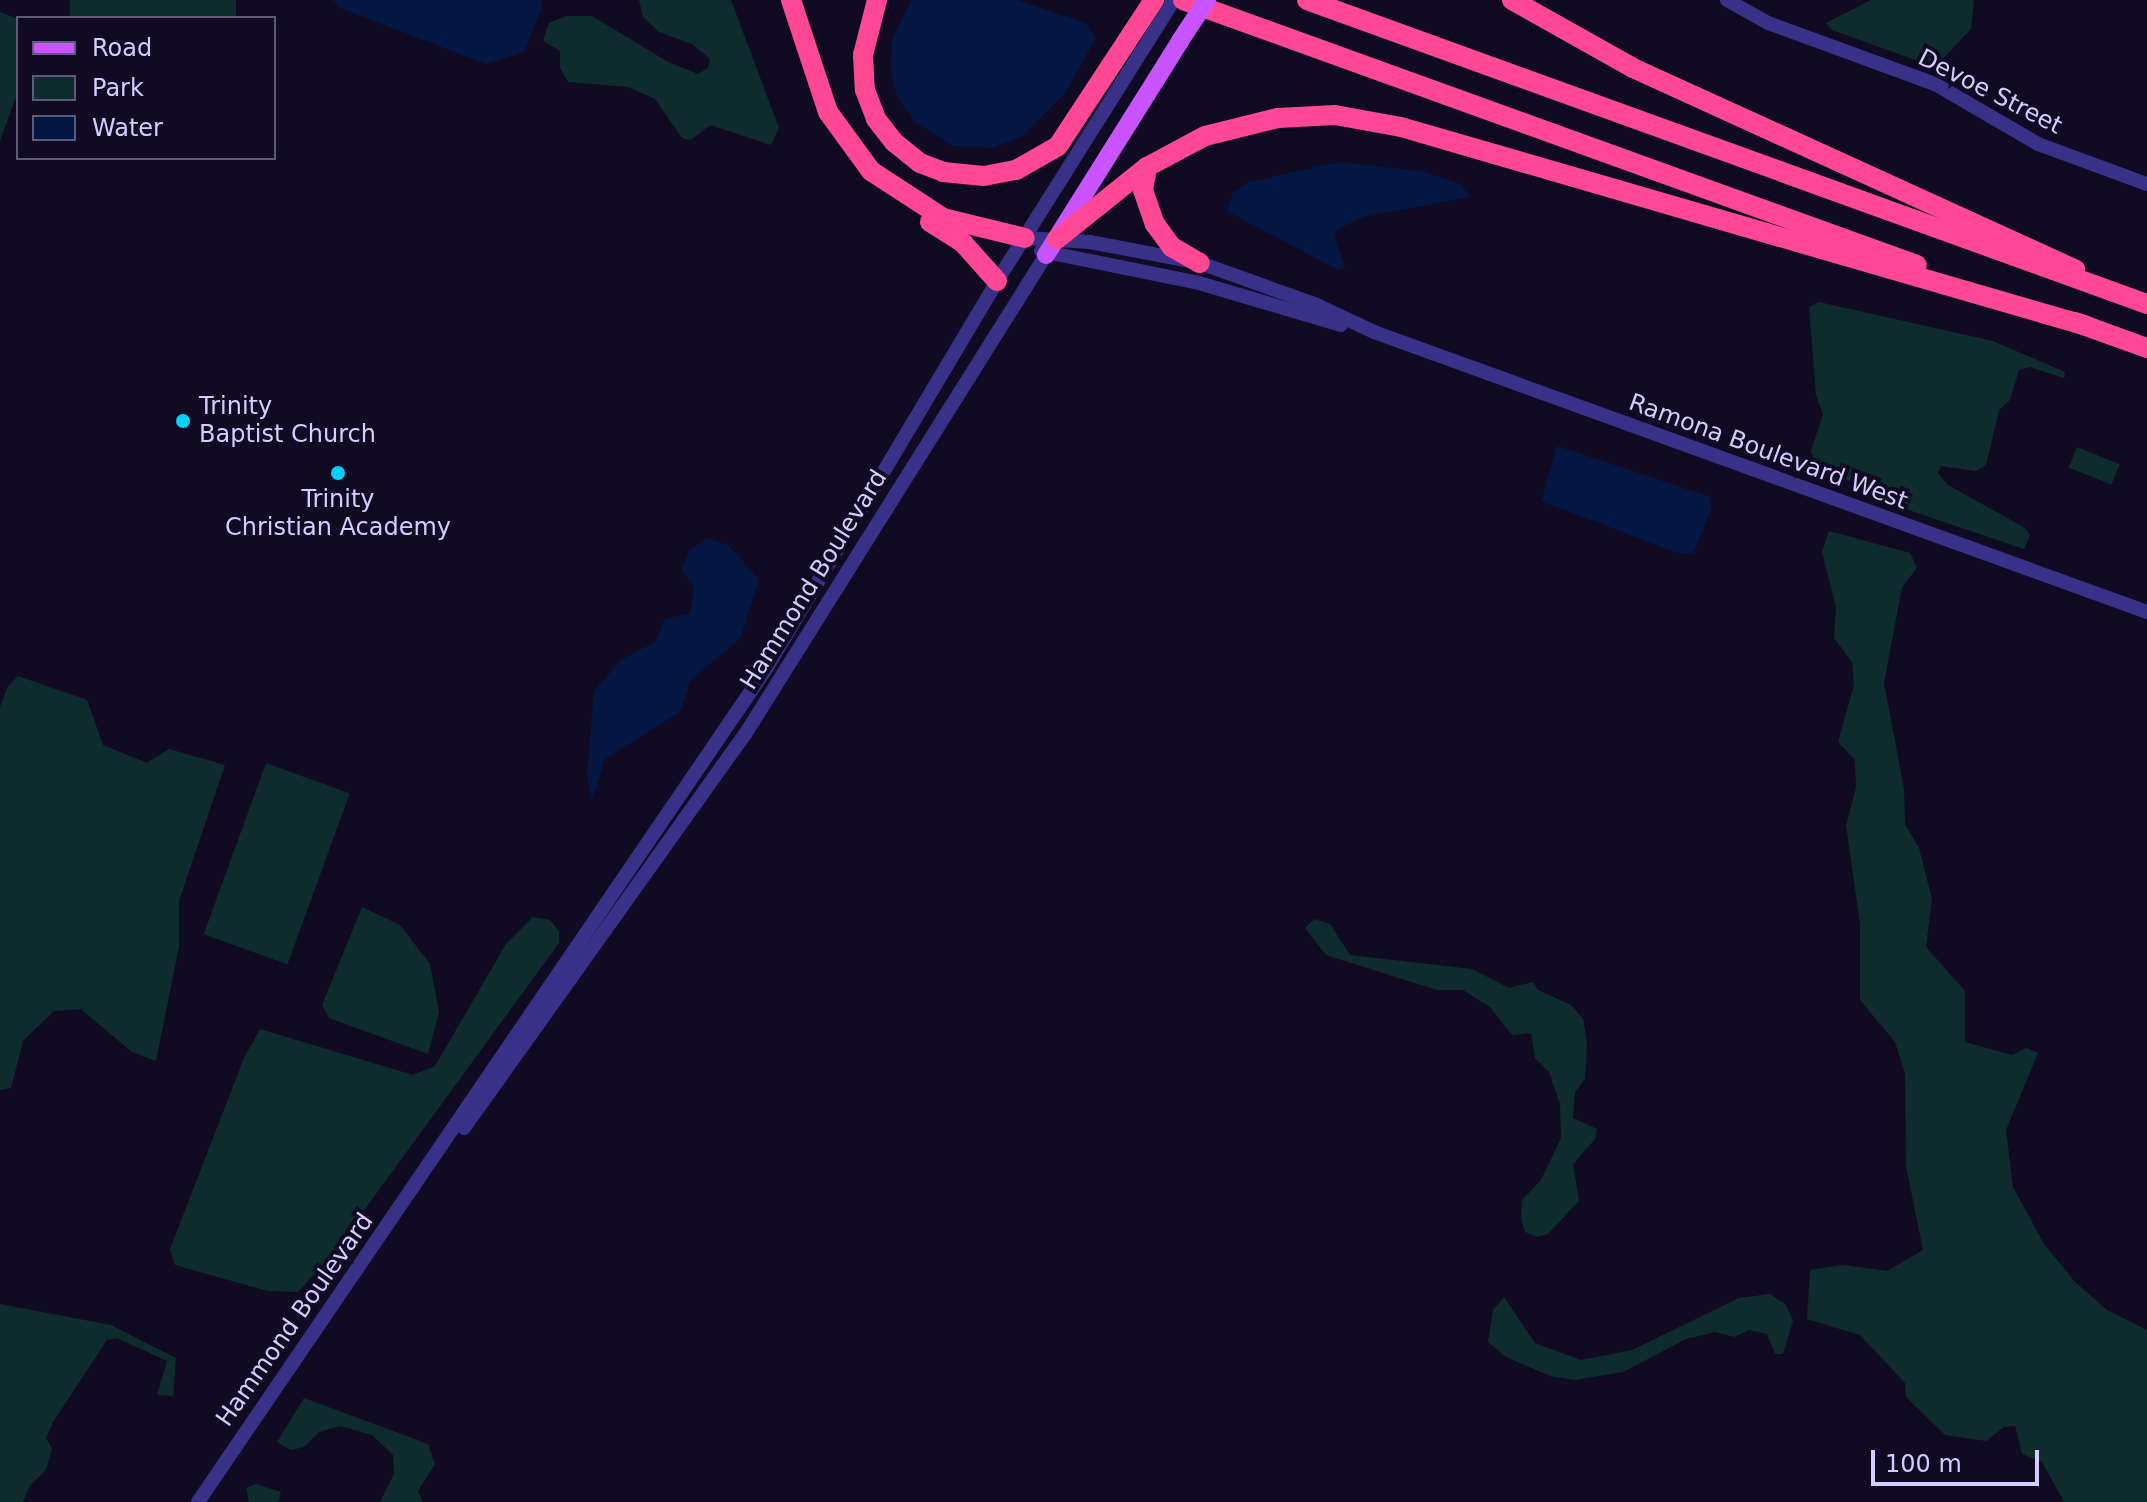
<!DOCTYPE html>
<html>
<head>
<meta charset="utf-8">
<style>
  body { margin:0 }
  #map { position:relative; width:2147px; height:1502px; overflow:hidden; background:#100b23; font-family:"DejaVu Sans",sans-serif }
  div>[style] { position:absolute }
  .green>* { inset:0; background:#0e2c2d; transform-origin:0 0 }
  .water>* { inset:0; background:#041743 }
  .minor>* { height:14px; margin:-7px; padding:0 7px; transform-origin:7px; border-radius:7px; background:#393187 }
  .major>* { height:18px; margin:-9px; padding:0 9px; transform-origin:9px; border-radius:9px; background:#c954ff }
  .highway>* { height:20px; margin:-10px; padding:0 10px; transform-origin:10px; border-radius:10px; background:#ff4895 }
  .major-bridge>* { height:18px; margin:-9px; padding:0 9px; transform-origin:9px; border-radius:9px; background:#c954ff }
  .dots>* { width:22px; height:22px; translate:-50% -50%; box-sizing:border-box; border:4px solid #100b23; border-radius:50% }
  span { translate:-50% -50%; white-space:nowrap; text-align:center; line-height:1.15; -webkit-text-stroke:8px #100b23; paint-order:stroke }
  .street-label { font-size:24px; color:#d5cdff }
  .poi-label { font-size:24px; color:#d5cdff }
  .left { translate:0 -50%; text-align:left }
  .legend { position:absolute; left:16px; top:16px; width:260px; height:144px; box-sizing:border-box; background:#100b23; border:2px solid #5f597b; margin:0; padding:10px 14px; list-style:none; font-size:24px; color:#d5cdff }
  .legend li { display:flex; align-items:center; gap:16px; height:40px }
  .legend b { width:40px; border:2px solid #5f597b }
  .scale { position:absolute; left:1871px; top:1450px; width:168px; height:36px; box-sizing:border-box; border:4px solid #d5cdff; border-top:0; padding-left:10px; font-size:24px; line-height:28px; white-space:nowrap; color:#d5cdff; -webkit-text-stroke:6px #100b23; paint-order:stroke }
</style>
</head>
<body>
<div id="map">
  <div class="green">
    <i style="left:70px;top:0;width:166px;height:19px"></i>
    <i style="clip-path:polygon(639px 0,731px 0,779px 128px,771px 145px,710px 125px,691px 140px,682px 138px,655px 99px,628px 87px,568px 82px,560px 68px,560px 51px,543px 41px,549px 23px,566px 16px,592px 16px,668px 62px,698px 74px,708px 68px,710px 59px,692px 44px,659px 32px,643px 17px)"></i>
    <i style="clip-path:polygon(1871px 0,1974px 0,1971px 29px,1935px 67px,1832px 30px,1826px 23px)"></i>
    <i style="clip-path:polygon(0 12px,18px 19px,18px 91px,0 141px)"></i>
    <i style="clip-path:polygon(1819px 302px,1993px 341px,2065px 372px,2064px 378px,2030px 367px,2019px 370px,2010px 400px,1999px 410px,1986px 465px,1976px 471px,1941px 466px,1938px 473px,1948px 485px,2025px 528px,2030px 535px,2024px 549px,1891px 504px,1815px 462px,1811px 451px,1823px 414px,1816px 395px,1809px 307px)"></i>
    <i style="left:2077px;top:447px;width:46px;height:22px;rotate:22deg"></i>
    <i style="clip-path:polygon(1829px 531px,1910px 553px,1917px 568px,1902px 587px,1884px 683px,1904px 789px,1905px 824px,1919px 848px,1932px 899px,1926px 947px,1965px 991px,1965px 1042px,2012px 1055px,2026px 1048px,2038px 1053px,2006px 1130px,2013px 1187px,2044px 1244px,2075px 1282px,2107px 1310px,2147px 1330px,2147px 1502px,2064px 1502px,2042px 1462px,2022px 1454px,2015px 1426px,2004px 1427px,1986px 1441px,1945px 1435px,1906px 1397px,1905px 1383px,1860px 1335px,1807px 1319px,1810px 1270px,1843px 1265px,1887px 1271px,1923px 1250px,1906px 1166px,1905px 1074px,1895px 1042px,1860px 1000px,1860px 924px,1846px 825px,1856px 788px,1855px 760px,1838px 742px,1854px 685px,1852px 662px,1834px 638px,1836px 607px,1822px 552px)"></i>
    <i style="clip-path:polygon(18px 676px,87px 700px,103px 745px,147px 763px,169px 749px,225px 765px,179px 901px,179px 947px,156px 1061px,132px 1052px,81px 1009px,54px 1011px,23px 1041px,11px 1088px,0 1090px,0 707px,8px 686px)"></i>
    <i style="left:266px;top:763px;width:89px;height:182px;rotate:20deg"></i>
    <i style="clip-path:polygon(362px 907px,400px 925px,430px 964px,439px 1012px,428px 1054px,329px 1018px,322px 1005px)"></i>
    <i style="clip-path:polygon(533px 917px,550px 920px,559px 931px,559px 943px,330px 1257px,298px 1292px,268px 1291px,175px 1265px,170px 1249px,244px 1058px,260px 1029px,413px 1075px,435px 1066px,506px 944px)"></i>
    <i style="clip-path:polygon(1314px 919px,1330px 924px,1350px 955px,1472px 969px,1509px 988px,1533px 982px,1538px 990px,1571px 1005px,1583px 1019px,1587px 1042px,1585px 1079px,1575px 1092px,1573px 1118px,1597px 1129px,1595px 1139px,1573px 1164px,1579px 1201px,1548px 1234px,1538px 1237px,1525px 1232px,1521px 1219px,1522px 1200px,1541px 1180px,1561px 1138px,1560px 1104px,1549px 1072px,1535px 1058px,1531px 1033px,1512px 1035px,1490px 1007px,1463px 990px,1437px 990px,1326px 955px,1305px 928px)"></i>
    <i style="clip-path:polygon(1770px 1294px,1786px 1305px,1793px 1321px,1783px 1354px,1775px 1354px,1767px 1334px,1749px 1330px,1734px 1337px,1715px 1332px,1686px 1339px,1623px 1372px,1575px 1380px,1550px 1376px,1506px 1357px,1488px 1342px,1493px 1310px,1504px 1297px,1535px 1343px,1581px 1360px,1632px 1350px,1739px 1298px)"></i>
    <i style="clip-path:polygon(0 1304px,111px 1325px,176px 1358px,173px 1396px,157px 1395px,167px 1361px,117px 1338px,107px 1340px,53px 1422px,46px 1438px,52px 1449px,46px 1470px,30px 1485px,23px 1502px,0 1502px)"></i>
    <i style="clip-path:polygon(304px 1398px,428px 1444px,435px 1464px,418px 1491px,423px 1502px,380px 1502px,394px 1474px,393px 1455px,372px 1435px,340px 1426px,319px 1432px,304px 1447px,291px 1450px,277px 1442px)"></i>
    <i style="clip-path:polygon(256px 1484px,281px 1492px,278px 1502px,249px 1502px,246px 1488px)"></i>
  </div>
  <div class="water">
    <i style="clip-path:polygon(333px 0,542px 0,542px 7px,524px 52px,486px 64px,340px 8px)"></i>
    <i style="clip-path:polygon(912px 0,1018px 0,1086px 23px,1096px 38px,1065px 93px,1023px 136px,992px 148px,953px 146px,915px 122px,897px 96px,891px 74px,892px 39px)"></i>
    <i style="clip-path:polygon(1339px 162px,1420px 171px,1460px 184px,1471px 197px,1366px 216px,1338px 229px,1334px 236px,1345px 267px,1338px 270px,1227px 211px,1233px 192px,1249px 182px)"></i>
    <i style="clip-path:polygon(1557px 446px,1710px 497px,1711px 510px,1693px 553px,1681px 554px,1541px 501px)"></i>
    <i style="clip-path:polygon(707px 538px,728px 545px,759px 579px,740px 639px,691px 679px,681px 711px,605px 759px,592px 801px,587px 773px,594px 691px,621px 660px,655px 642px,665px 619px,691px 613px,694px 585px,681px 571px,689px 551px)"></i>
  </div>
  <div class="minor">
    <i style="left:1727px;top:0;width:47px;rotate:29.3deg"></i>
    <i style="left:1768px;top:23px;width:178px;rotate:20.1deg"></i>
    <i style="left:1935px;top:84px;width:119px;rotate:30.2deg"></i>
    <i style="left:2038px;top:144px;width:116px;rotate:20.2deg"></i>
    <i style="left:1025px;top:238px;width:65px;rotate:3.5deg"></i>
    <i style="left:1090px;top:242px;width:112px;rotate:10.8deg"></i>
    <i style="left:1200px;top:263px;width:124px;rotate:19.7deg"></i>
    <i style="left:1317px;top:305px;width:63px;rotate:25.3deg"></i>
    <i style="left:1374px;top:332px;width:822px;rotate:19.91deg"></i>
    <i style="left:1041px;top:251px;width:161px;rotate:11.4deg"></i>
    <i style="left:1199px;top:283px;width:148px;rotate:16.5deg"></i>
    <i style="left:464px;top:1128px;width:482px;rotate:-54.5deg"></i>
    <i style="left:744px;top:736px;width:568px;rotate:-57.88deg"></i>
    <i style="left:198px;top:1502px;width:1008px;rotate:-55.71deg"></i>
    <i style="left:766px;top:669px;width:452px;rotate:-59.2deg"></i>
    <i style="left:997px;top:281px;width:332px;rotate:-57.8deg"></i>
  </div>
  <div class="major">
    <i style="left:1046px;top:255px;width:252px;rotate:-57.9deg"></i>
  </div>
  <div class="highway">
    <i style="left:791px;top:0;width:118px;rotate:71.7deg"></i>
    <i style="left:828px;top:112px;width:73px;rotate:53.9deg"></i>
    <i style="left:871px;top:171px;width:86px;rotate:33.1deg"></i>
    <i style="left:943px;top:218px;width:84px;rotate:13.7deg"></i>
    <i style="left:877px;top:0;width:57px;rotate:104.3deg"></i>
    <i style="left:863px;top:55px;width:35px;rotate:87deg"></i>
    <i style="left:865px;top:90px;width:31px;rotate:69deg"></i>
    <i style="left:876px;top:119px;width:29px;rotate:52deg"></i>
    <i style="left:894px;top:142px;width:33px;rotate:39deg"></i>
    <i style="left:920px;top:163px;width:25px;rotate:21deg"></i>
    <i style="left:943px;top:172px;width:41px;rotate:5.6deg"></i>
    <i style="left:984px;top:176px;width:33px;rotate:-11deg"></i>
    <i style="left:1016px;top:170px;width:48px;rotate:-29.7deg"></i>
    <i style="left:1058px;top:146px;width:175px;rotate:-56.7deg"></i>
    <i style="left:1183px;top:0;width:780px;rotate:19.85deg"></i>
    <i style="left:1307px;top:0;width:893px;rotate:19.9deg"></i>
    <i style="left:1512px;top:0;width:139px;rotate:29.3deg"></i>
    <i style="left:1633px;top:68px;width:486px;rotate:24.5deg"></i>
    <i style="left:1147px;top:167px;width:23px;rotate:100deg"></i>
    <i style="left:1143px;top:190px;width:36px;rotate:71deg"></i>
    <i style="left:1155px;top:224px;width:29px;rotate:54deg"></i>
    <i style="left:1172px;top:247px;width:32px;rotate:30deg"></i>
    <i style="left:930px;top:222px;width:39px;rotate:32deg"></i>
    <i style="left:963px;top:243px;width:51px;rotate:48.2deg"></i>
    <i style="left:1057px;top:239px;width:115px;rotate:-38.7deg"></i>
    <i style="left:1147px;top:167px;width:66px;rotate:-28.1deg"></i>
    <i style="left:1205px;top:136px;width:75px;rotate:-13.9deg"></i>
    <i style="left:1278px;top:118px;width:57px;rotate:-3deg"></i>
    <i style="left:1335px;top:115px;width:67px;rotate:10.3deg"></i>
    <i style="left:1401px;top:127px;width:714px;rotate:16.18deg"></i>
    <i style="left:2075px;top:322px;width:77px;rotate:19.9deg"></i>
  </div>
  <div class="major-bridge">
    <i style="left:1180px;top:41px;width:49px;rotate:-56.6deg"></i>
  </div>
  <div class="dots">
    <i style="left:183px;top:421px;background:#00d1f8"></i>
    <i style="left:338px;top:473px;background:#00d1f8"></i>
  </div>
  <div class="street-label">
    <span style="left:1990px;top:92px;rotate:27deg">Devoe Street</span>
    <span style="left:1768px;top:452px;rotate:20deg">Ramona Boulevard West</span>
    <span style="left:814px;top:580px;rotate:-58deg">Hammond Boulevard</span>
    <span style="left:295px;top:1320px;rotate:-55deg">Hammond Boulevard</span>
  </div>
  <div class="poi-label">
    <span class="left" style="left:199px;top:421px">Trinity<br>Baptist Church</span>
    <span style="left:338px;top:514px">Trinity<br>Christian Academy</span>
  </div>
  <ul class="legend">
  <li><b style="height:10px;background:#c954ff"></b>Road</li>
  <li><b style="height:22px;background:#0e2c2d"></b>Park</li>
  <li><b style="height:22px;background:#041743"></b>Water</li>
  </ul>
  <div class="scale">100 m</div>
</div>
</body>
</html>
